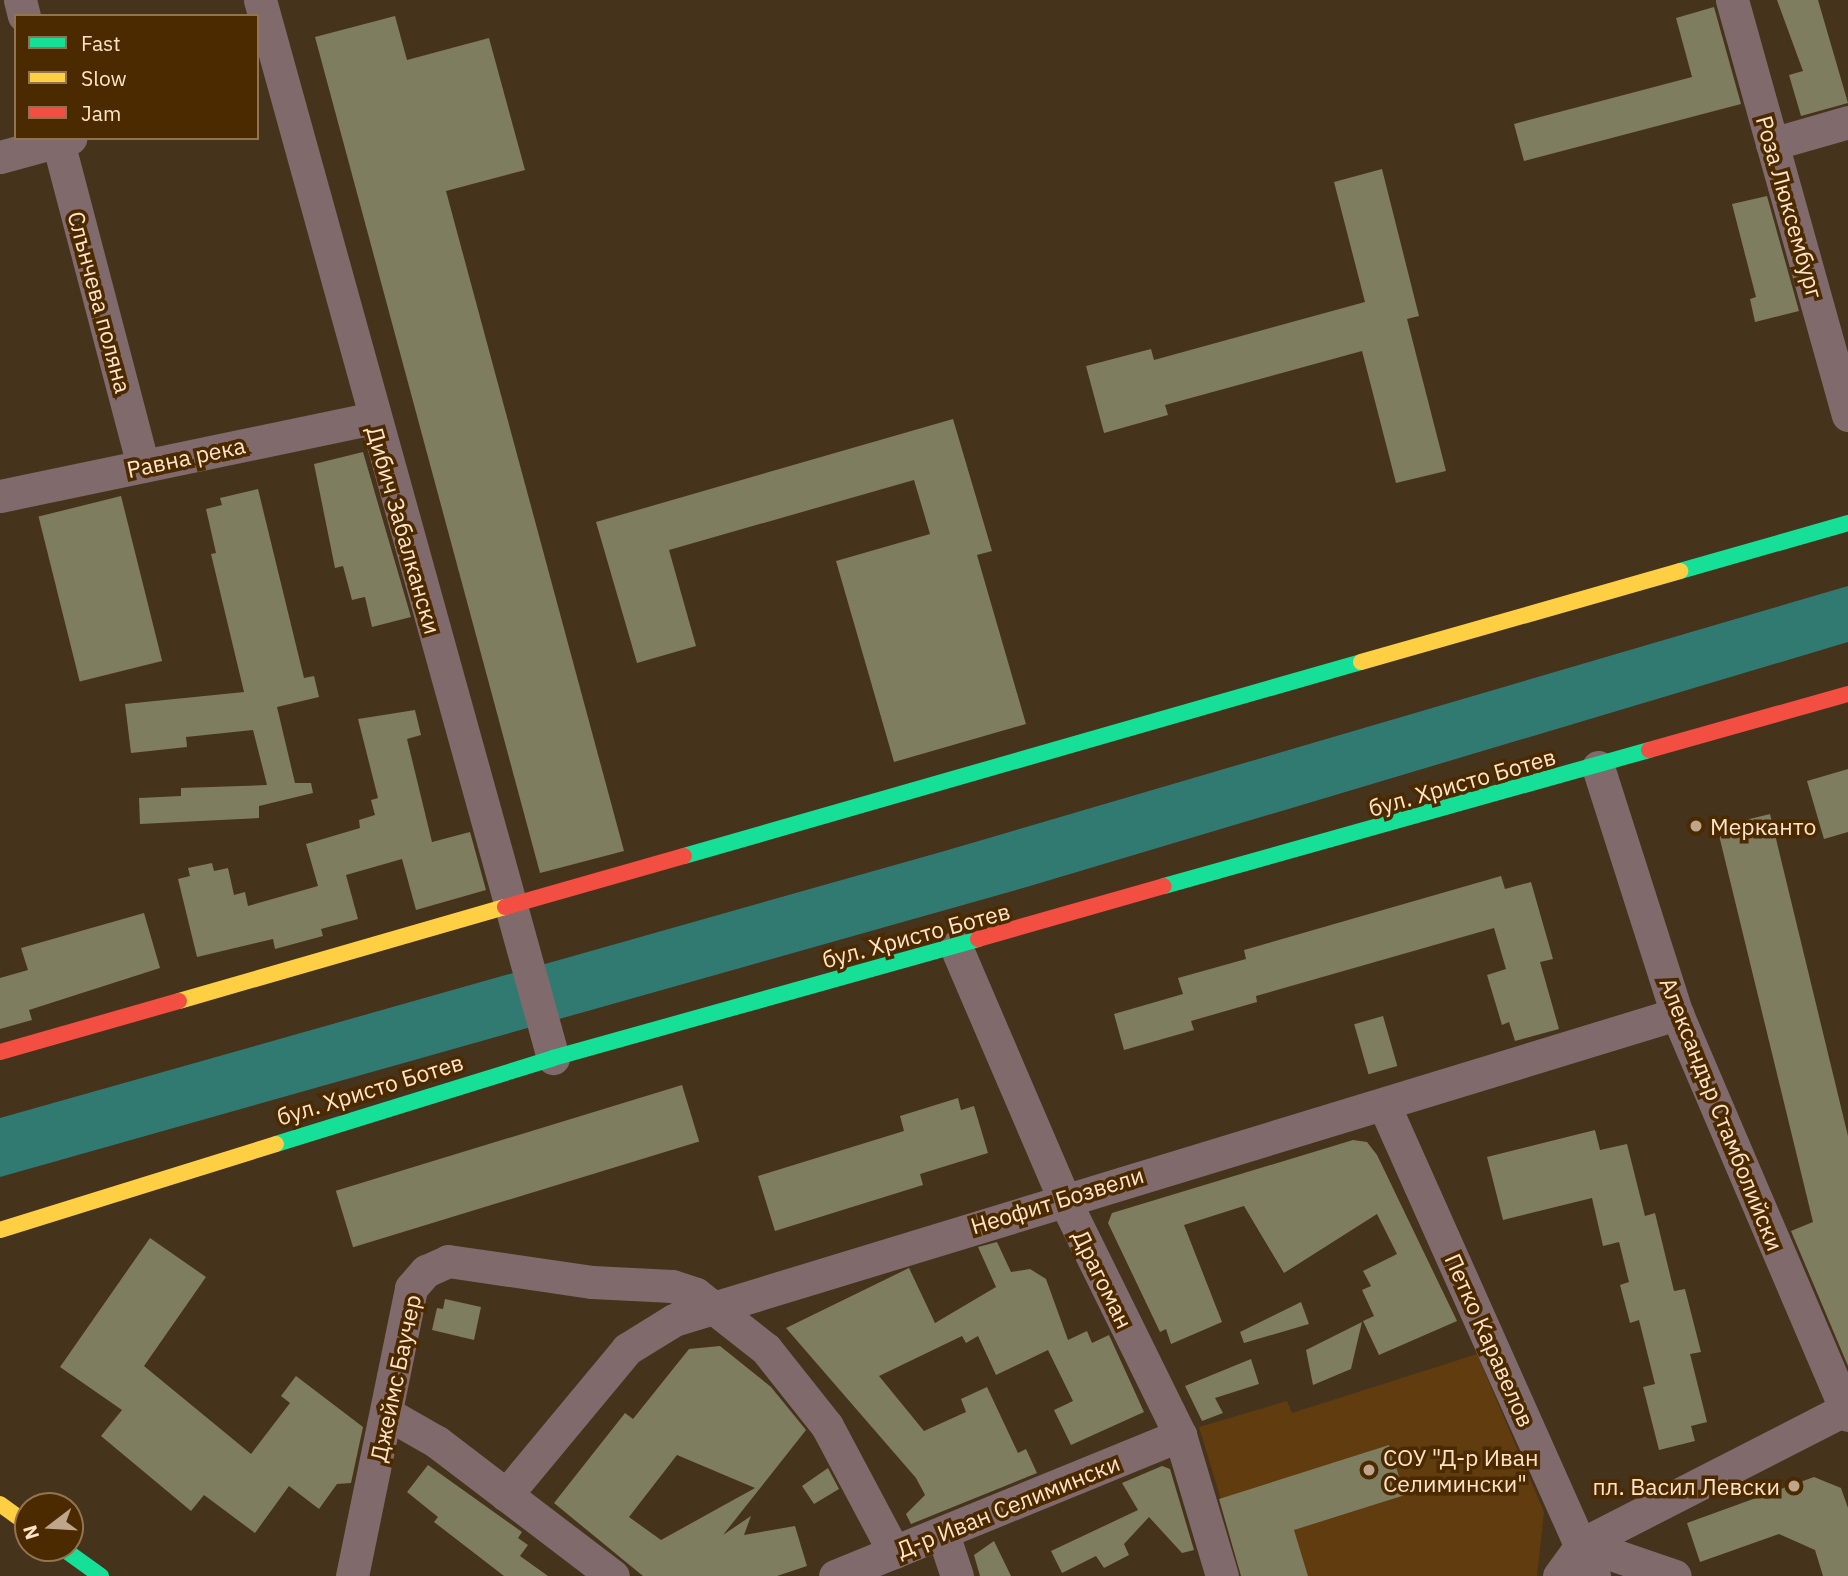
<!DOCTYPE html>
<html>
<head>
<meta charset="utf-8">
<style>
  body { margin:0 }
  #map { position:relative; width:1848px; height:1576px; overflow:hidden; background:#46331c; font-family:"IBM Plex Sans",sans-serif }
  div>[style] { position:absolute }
  .built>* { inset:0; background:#613c0f }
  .water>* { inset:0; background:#317a71 }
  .building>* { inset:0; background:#7e7d5f; transform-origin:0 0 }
  .street>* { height:33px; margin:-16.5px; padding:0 16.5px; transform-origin:16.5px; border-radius:16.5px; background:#816a6b }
  .fast>* { height:16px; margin:-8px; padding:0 8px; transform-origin:8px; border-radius:8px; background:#16e098 }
  .slow>* { height:16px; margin:-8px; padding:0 8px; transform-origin:8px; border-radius:8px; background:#ffcf43 }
  .jam>* { height:16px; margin:-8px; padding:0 8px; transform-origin:8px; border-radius:8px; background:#f24e42 }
  .dots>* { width:19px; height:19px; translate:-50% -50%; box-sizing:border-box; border:4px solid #4c2a00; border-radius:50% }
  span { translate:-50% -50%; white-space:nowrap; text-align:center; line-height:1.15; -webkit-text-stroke:7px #4c2a00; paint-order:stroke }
  .street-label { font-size:23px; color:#fee3c8 }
  .poi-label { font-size:23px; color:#fee3c8 }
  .left { translate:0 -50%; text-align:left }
  .right { translate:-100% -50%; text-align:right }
  .legend { position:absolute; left:14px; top:14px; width:245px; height:126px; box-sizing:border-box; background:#4c2a00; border:2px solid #937450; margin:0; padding:9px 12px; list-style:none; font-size:21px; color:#fee3c8 }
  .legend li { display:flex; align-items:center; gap:14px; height:35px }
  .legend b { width:35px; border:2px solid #937450 }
  .north { position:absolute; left:14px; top:1492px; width:70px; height:70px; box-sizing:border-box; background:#4c2a00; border:2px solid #937450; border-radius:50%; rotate:253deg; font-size:19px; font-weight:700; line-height:28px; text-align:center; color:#fee3c8 }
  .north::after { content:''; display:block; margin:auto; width:24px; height:32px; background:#bea58c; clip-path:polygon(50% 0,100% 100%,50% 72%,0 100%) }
</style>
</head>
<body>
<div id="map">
  <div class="built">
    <i style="clip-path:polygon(1477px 1354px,1544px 1512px,1537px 1576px,1244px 1576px,1199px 1427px,1287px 1401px,1292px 1413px)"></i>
  </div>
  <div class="water">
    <i style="clip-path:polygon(1848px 586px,1848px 642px,1030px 886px,0 1177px,0 1118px,941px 852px)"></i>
  </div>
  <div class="building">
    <i style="clip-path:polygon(1777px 0,1818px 0,1848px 103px,1801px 116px,1789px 75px,1803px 71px)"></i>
    <i style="clip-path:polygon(1714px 7px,1741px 104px,1524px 161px,1514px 124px,1692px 77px,1676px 18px)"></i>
    <i style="clip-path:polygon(395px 16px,407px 60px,489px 38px,525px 170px,446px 191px,624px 851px,540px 873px,315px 37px)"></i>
    <i style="clip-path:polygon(1382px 169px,1419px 316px,1407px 319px,1446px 471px,1396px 483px,1362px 351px,1165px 405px,1168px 415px,1104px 433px,1086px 366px,1151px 349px,1154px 360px,1365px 302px,1334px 182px)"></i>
    <i style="clip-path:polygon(1767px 196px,1799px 311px,1755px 322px,1750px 299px,1756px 297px,1732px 204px)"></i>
    <i style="clip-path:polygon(953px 419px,992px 551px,977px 555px,1026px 724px,894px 762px,836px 561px,930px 534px,914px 480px,669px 550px,696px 646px,637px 663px,596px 522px)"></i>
    <i style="clip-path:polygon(363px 452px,411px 617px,372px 627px,365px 597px,352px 600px,343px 566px,335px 568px,314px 464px)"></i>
    <i style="clip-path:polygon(258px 489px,304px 678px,314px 676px,319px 697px,277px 707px,295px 783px,311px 783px,313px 793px,259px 806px,259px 818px,140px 824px,139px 798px,181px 796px,181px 788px,267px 785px,253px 730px,186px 737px,187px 747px,131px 753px,125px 704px,244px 692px,211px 554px,216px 553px,206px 509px,222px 505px,220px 498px)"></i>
    <i style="left:121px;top:496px;width:170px;height:85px;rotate:76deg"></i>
    <i style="clip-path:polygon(415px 710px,421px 735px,407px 739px,432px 842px,470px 832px,486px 890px,416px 910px,402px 859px,346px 875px,358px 919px,321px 929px,323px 936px,275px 949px,273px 939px,197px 957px,178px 879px,190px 876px,188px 868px,212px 863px,214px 871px,228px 868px,234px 895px,245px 892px,248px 906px,318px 886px,306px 844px,360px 828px,359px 820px,375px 815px,371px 800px,378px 798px,358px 719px)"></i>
    <i style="clip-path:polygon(1848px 769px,1848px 832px,1824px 839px,1807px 781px)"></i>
    <i style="clip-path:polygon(1770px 814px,1848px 1136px,1848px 1366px,1791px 1231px,1813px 1222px,1717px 827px)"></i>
    <i style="clip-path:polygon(1501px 876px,1505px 889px,1531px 882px,1553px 959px,1540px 962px,1559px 1029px,1515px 1041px,1509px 1022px,1502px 1025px,1487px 975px,1506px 969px,1494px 928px,1256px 996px,1257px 1002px,1191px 1021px,1194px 1030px,1124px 1050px,1114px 1014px,1183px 994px,1178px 978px,1246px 959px,1244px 950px)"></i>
    <i style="clip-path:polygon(144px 913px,160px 968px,29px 1010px,32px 1020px,0 1029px,0 978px,28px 970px,21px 948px)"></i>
    <i style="left:1383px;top:1016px;width:52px;height:30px;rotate:74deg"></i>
    <i style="left:682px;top:1085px;width:59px;height:362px;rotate:73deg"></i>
    <i style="clip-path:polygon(958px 1098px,961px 1110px,974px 1106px,988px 1153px,920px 1174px,923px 1185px,775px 1231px,758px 1176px,904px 1131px,900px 1116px)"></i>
    <i style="clip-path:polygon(1595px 1130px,1600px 1150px,1627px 1144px,1645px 1216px,1655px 1213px,1674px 1291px,1685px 1289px,1701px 1352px,1690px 1354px,1707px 1422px,1691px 1426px,1695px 1441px,1659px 1450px,1643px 1387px,1655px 1384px,1639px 1320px,1630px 1323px,1620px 1285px,1629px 1282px,1619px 1242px,1603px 1246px,1592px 1198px,1503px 1220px,1487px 1157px)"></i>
    <i style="clip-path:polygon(1353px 1140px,1367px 1142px,1377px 1155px,1457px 1321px,1379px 1355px,1363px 1321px,1374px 1316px,1362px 1290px,1371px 1286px,1363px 1271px,1397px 1254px,1377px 1214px,1284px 1273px,1244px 1206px,1184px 1225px,1222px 1322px,1171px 1344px,1166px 1329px,1160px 1332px,1108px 1223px,1112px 1213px)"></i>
    <i style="clip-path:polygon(150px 1238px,206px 1277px,144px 1366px,251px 1454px,290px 1403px,281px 1396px,296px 1376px,363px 1427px,351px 1483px,337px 1484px,319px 1509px,289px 1486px,255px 1533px,204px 1495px,191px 1511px,101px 1436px,122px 1410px,60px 1367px)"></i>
    <i style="clip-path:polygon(997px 1242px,1011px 1272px,1030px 1269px,1046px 1279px,1068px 1340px,1087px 1331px,1092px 1343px,1109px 1335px,1144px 1412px,1071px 1445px,1054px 1410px,1073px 1401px,1048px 1350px,996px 1375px,978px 1336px,966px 1343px,962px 1336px,879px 1376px,924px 1431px,966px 1412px,961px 1399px,987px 1387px,1018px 1453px,1026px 1449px,1037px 1473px,911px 1524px,906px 1514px,925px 1495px,916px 1478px,786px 1328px,909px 1268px,935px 1323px,996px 1287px,978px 1247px)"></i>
    <i style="clip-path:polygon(445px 1299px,481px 1307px,474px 1340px,432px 1330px,437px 1308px,443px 1309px)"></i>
    <i style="clip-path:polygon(1301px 1302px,1309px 1324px,1244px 1343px,1240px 1332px)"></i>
    <i style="clip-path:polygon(1362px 1322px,1351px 1369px,1313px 1385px,1306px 1350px)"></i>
    <i style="clip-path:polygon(evenodd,720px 1346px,771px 1387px,806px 1430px,723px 1535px,751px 1516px,744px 1535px,795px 1526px,807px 1566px,777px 1576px,643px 1576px,554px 1503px,625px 1413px,633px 1419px,689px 1349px,720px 1346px,677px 1455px,755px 1488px,661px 1540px,629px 1517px,677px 1455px)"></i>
    <i style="clip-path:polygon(1251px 1359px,1259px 1384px,1215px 1398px,1223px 1413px,1202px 1421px,1185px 1386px)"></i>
    <i style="clip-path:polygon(1389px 1445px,1405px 1495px,1294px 1530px,1308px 1576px,1241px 1576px,1219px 1499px)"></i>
    <i style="clip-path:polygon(428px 1465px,522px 1532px,518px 1538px,528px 1545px,520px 1556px,548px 1576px,504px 1576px,434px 1522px,438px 1517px,407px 1492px)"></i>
    <i style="clip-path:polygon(1162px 1466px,1170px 1469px,1194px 1550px,1182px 1553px,1149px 1517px,1124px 1544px,1129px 1555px,1104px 1568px,1096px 1556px,1062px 1573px,1051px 1551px,1138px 1510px,1122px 1483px)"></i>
    <i style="clip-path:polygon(828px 1468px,839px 1489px,814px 1504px,802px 1486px)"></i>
    <i style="clip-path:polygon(1814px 1477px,1841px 1488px,1848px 1508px,1848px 1576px,1823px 1576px,1815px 1550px,1779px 1534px,1700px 1562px,1687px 1523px)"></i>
    <i style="clip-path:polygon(994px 1541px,1011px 1576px,980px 1576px,974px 1555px)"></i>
  </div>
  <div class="street">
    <i style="left:20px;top:0;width:16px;rotate:76deg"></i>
    <i style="left:260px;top:0;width:1098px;rotate:74.52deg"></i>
    <i style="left:1732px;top:0;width:431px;rotate:74.4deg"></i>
    <i style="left:57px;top:138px;width:339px;rotate:75.3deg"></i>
    <i style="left:1772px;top:144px;width:79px;rotate:-16.1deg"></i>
    <i style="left:0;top:157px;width:73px;rotate:-15.2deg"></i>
    <i style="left:0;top:496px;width:380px;rotate:-11.8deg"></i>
    <i style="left:1598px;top:767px;width:259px;rotate:72.3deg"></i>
    <i style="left:1677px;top:1014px;width:436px;rotate:66.9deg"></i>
    <i style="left:956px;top:947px;width:272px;rotate:66.8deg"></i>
    <i style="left:1063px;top:1197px;width:265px;rotate:63.8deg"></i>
    <i style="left:1180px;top:1435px;width:147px;rotate:73.4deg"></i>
    <i style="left:1384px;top:1105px;width:516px;rotate:65.97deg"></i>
    <i style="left:388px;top:1414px;width:56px;rotate:29.7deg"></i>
    <i style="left:437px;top:1442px;width:221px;rotate:37.3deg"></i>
    <i style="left:506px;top:1495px;width:190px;rotate:-50.3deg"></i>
    <i style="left:627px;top:1349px;width:55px;rotate:-31.7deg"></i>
    <i style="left:674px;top:1320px;width:1049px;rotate:-16.97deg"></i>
    <i style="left:943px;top:1534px;width:44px;rotate:71.6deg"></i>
    <i style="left:1582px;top:1544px;width:98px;rotate:19deg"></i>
    <i style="left:352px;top:1576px;width:294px;rotate:-78.4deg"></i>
    <i style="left:411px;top:1288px;width:23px;rotate:-49deg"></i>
    <i style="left:426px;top:1271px;width:24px;rotate:-24deg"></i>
    <i style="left:448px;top:1261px;width:146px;rotate:8.3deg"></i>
    <i style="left:592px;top:1282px;width:80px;rotate:2.9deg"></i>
    <i style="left:672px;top:1286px;width:25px;rotate:18deg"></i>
    <i style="left:696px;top:1294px;width:89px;rotate:38.2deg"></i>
    <i style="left:766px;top:1349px;width:98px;rotate:51.6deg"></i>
    <i style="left:827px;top:1426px;width:143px;rotate:62deg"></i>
    <i style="left:835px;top:1576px;width:373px;rotate:-22.2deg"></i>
    <i style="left:1559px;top:1576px;width:39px;rotate:-54deg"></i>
    <i style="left:1582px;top:1544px;width:299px;rotate:-27.1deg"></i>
  </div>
  <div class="fast">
    <i style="left:1680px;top:571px;width:175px;rotate:-15.9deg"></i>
    <i style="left:684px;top:856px;width:704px;rotate:-15.99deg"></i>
    <i style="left:1164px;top:886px;width:504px;rotate:-15.66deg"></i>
    <i style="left:276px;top:1144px;width:290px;rotate:-17.2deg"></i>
    <i style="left:553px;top:1058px;width:441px;rotate:-15.6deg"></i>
    <i style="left:62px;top:1548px;width:48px;rotate:35.7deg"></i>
  </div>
  <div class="slow">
    <i style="left:1361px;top:662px;width:332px;rotate:-15.9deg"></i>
    <i style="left:179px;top:1001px;width:339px;rotate:-16.1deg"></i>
    <i style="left:0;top:1230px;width:289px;rotate:-17.3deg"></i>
    <i style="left:0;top:1504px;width:34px;rotate:36deg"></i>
  </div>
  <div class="jam">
    <i style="left:1649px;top:750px;width:207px;rotate:-15.7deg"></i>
    <i style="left:505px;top:907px;width:186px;rotate:-15.9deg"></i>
    <i style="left:978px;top:939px;width:193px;rotate:-15.9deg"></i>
    <i style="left:0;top:1052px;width:186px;rotate:-15.9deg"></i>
  </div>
  <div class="dots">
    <i style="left:1696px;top:826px;background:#bea58c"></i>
    <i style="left:1369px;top:1470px;background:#bea58c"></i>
    <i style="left:1794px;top:1486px;background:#bea58c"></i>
  </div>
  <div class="street-label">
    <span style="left:1790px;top:207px;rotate:74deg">Роза Люксембург</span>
    <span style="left:100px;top:302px;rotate:75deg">Слънчева поляна</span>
    <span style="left:186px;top:457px;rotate:-12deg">Равна река</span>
    <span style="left:404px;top:530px;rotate:74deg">Дибич Забалкански</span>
    <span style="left:1462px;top:782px;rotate:-16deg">бул. Христо Ботев</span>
    <span style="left:916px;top:935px;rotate:-15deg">бул. Христо Ботев</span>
    <span style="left:370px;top:1089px;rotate:-17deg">бул. Христо Ботев</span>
    <span style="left:1722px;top:1114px;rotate:68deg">Александър Стамболийски</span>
    <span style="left:1057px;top:1200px;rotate:-17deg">Неофит Бозвели</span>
    <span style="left:1103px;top:1279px;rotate:64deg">Драгоман</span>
    <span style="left:1490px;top:1340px;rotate:66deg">Петко Каравелов</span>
    <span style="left:395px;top:1378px;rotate:-78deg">Джеймс Баучер</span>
    <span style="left:1008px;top:1506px;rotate:-22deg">Д-р Иван Селимински</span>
  </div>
  <div class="poi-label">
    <span class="left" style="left:1710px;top:826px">Мерканто</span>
    <span class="left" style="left:1383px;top:1470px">СОУ "Д-р Иван<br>Селимински"</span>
    <span class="right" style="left:1780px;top:1486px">пл. Васил Левски</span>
  </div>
  <ul class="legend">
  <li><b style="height:9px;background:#16e098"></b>Fast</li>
  <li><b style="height:9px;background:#ffcf43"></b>Slow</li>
  <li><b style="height:9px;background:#f24e42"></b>Jam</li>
  </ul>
  <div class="north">N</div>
</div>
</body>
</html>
